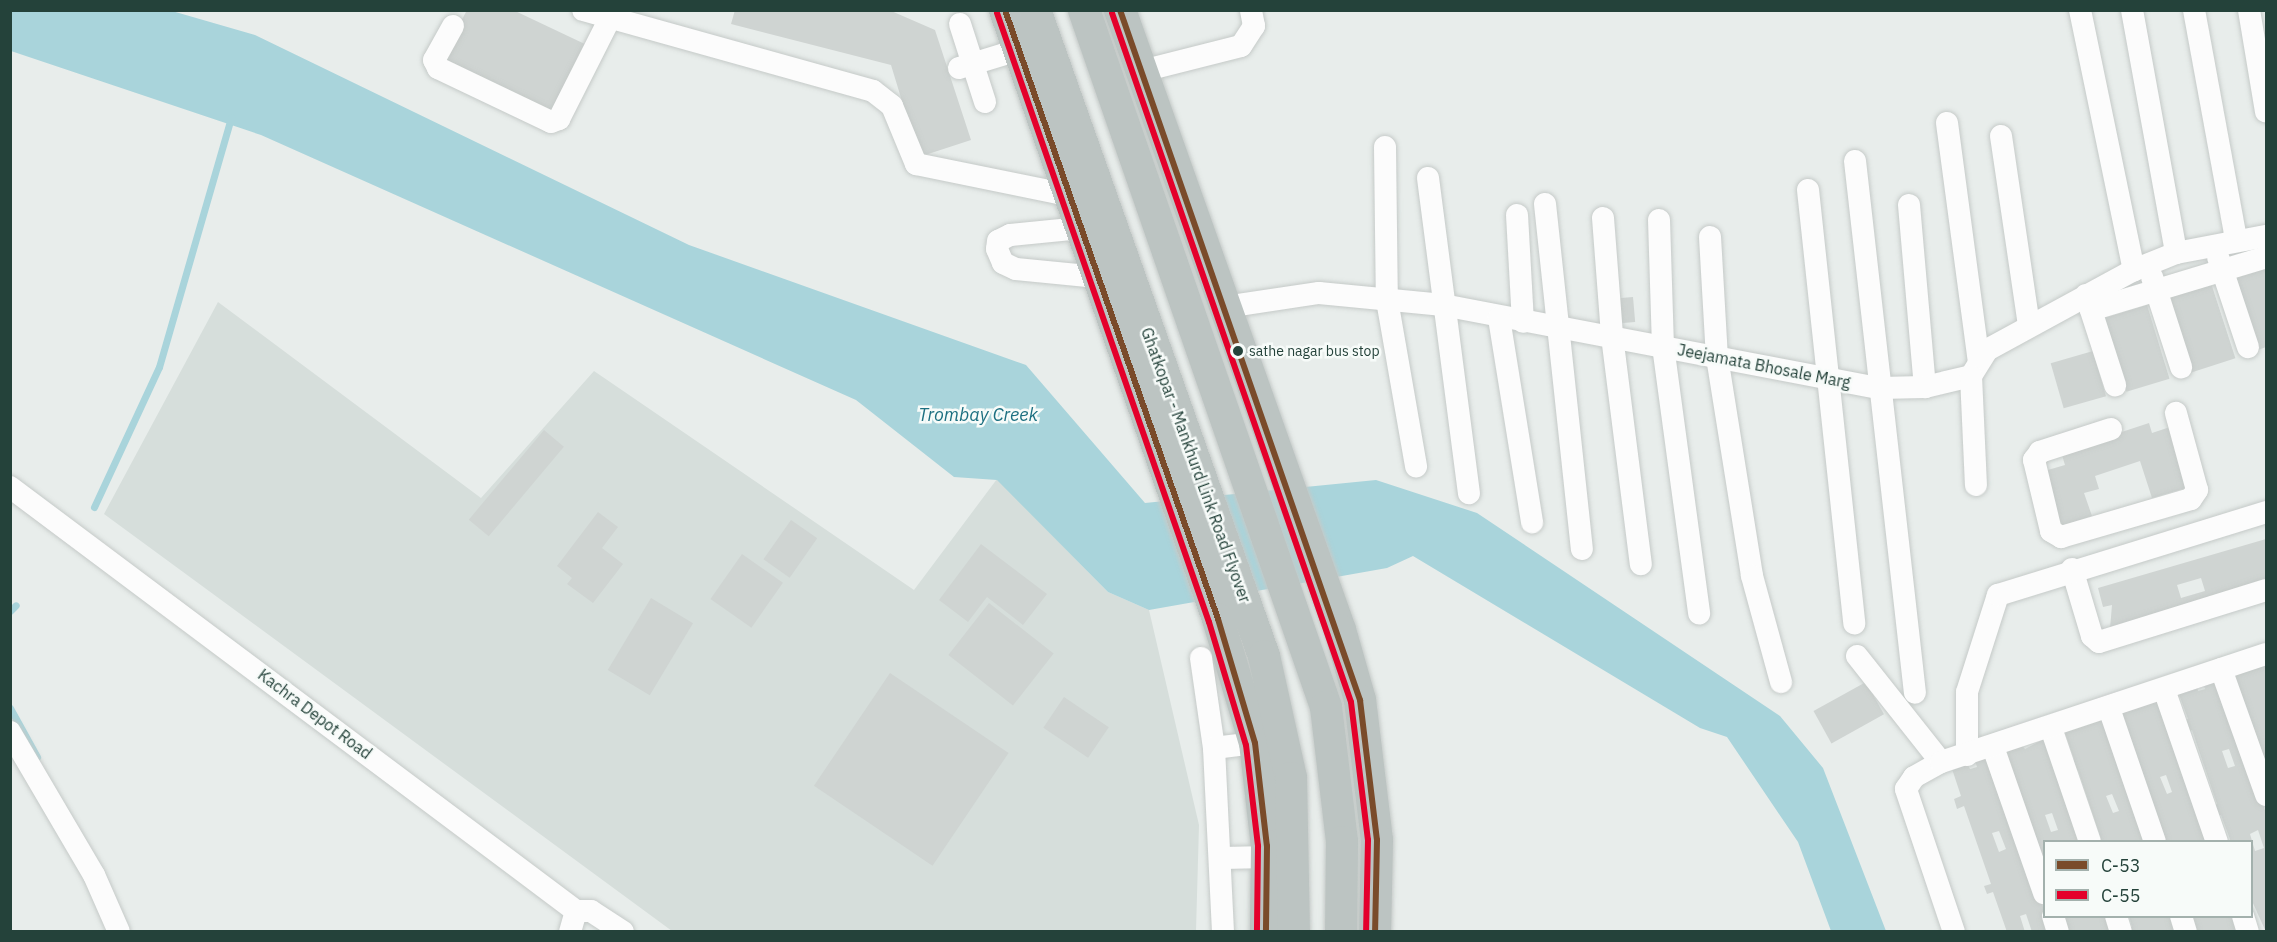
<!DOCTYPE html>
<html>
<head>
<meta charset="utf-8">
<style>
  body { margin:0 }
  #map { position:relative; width:2277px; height:942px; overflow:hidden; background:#e8edeb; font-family:"IBM Plex Sans",sans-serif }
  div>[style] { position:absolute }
  .built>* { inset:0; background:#d6dedb }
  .water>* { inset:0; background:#a9d4db }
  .stream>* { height:7px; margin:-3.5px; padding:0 3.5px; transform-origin:3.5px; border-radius:3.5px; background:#a9d4db }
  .building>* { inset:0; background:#cfd4d2; transform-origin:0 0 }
  .roads { filter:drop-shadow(0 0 2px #c5cac8) drop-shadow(0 0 2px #c5cac8) }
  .minor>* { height:22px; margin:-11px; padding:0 11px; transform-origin:11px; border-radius:11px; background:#fcfcfc }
  .highway>* { height:32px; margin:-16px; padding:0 16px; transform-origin:16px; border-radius:16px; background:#bcc4c2 }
  .bus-1>* { height:6px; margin:-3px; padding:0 3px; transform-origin:3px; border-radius:3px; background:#7a4b2a }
  .bus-2>* { height:6px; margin:-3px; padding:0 3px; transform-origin:3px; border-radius:3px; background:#e4002b }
  .dots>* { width:16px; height:16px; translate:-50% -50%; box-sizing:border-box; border:3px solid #f7fbf9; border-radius:50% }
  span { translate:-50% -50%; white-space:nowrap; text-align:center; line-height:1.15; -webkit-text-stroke:5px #f7fbf9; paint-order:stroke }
  .bus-label { font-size:14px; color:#24423a }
  .left { translate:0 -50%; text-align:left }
  .street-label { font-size:16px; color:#24423a }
  .water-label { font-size:18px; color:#1c6f80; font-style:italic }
  .frame { position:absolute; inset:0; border:12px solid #24423a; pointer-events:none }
  .legend { position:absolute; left:2043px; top:840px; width:210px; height:78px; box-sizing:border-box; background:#f7fbf9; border:2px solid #a3b1ad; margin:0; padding:8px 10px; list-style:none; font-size:18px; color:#24423a }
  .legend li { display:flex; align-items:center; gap:12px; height:30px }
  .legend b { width:30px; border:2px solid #a3b1ad }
</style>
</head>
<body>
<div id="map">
  <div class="built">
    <i style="clip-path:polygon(218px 302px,481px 498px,594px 371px,914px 590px,997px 479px,1108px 592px,1149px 610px,1199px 825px,1196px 931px,672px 931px,104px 514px)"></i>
  </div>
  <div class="water">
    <i style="clip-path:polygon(11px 11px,172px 11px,255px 35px,689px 245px,1026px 365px,1145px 503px,1376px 480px,1477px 513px,1780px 716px,1823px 768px,1886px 931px,1831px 931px,1798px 842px,1727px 737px,1700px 728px,1413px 556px,1387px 568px,1149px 610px,1108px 592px,997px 480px,954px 477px,856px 400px,261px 135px,11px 51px)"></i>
  </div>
  <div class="stream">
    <i style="left:94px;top:507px;width:154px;rotate:-65.1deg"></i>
    <i style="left:159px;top:367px;width:260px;rotate:-73.9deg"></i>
    <i style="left:10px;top:611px;width:8px;rotate:-45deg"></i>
    <i style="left:10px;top:708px;width:56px;rotate:61.1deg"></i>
  </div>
  <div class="building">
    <i style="clip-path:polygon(467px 10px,513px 10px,589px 46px,555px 114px,440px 61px)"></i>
    <i style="clip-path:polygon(735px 10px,889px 10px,935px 30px,971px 140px,919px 157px,891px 65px,731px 24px)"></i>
    <i style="clip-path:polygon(2266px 263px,2266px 347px,2258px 350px,2235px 273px)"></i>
    <i style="left:2211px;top:283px;width:79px;height:48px;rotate:72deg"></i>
    <i style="left:1633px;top:297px;width:25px;height:21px;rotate:85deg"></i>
    <i style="left:2147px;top:305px;width:77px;height:45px;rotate:73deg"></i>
    <i style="left:2093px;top:351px;width:47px;height:44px;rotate:74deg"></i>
    <i style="clip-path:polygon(2149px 423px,2152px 433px,2170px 427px,2189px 487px,2152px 498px,2140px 461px,2095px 476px,2099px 489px,2084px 493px,2092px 516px,2059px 527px,2041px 472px,2065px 465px,2061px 452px)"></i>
    <i style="left:544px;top:430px;width:26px;height:117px;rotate:40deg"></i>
    <i style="clip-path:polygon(598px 512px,618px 527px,602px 548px,623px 564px,593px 603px,567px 584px,572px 578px,557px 566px)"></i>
    <i style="left:791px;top:520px;width:32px;height:48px;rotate:35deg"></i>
    <i style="clip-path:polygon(evenodd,2266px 539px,2266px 583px,2110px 629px,2112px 605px,2103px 607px,2098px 588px,2266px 539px,2201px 578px,2205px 591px,2181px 598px,2177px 585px,2201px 578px)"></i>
    <i style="clip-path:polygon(981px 544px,1047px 594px,1023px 625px,987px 597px,968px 622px,939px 600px)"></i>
    <i style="left:742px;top:554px;width:50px;height:55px;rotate:35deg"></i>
    <i style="left:651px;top:598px;width:49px;height:84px;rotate:31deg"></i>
    <i style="left:989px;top:603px;width:82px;height:66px;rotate:38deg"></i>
    <i style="clip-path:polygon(2266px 660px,2266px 764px,2232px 670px)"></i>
    <i style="left:890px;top:673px;width:143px;height:136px;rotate:34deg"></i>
    <i style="clip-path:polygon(evenodd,2217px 675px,2266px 813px,2266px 932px,2252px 901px,2252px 842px,2231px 842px,2221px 815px,2215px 817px,2211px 806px,2217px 804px,2192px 730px,2185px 733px,2181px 722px,2188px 719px,2177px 689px,2196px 683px,2198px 691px,2205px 689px,2202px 680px,2217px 675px,2229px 749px,2235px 766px,2228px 768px,2222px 751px,2229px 749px,2217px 675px,2258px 830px,2264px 848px,2255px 851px,2250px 834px,2258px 830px)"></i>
    <i style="left:1866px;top:682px;width:37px;height:60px;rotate:61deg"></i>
    <i style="left:1064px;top:697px;width:54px;height:37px;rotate:34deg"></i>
    <i style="clip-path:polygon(evenodd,2160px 697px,2210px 842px,2165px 842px,2120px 711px,2160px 697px,2166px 775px,2172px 792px,2167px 794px,2160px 777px,2166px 775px)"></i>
    <i style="clip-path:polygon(evenodd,2106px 716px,2149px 842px,2102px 842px,2078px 770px,2070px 773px,2066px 762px,2074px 759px,2064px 730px,2106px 716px,2112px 794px,2119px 811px,2113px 813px,2106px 796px,2112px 794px)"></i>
    <i style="clip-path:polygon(evenodd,2046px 738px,2081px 842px,2044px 842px,2044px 874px,2007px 779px,2015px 776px,2006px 750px,2021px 744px,2025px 749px,2046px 738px,2052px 813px,2058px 830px,2051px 832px,2045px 815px,2052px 813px)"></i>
    <i style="clip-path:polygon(evenodd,1991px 755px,2044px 910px,2052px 932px,2032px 932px,2026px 914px,2020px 916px,2025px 932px,2007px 932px,1993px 892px,1987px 894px,1984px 886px,1991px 884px,1964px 806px,1957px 809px,1954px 799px,1961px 796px,1952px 769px,1967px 763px,1970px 769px,1977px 767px,1975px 761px,1991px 755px,1999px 831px,2006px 849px,1999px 852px,1992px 833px,1999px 831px)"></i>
    <i style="clip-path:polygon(2063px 916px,2107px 916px,2113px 932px,2068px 932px)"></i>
    <i style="clip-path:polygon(2129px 916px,2176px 916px,2181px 932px,2126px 932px,2132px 927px)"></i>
    <i style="clip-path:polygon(2182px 916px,2237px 916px,2242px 932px,2196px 932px)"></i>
  </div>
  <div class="roads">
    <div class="minor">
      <i style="left:583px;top:10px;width:301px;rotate:15.6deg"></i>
      <i style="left:873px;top:91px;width:24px;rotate:38deg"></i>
      <i style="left:892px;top:106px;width:63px;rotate:67.5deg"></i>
      <i style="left:916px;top:164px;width:156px;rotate:11.5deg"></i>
      <i style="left:2080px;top:10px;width:266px;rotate:78.3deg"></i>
      <i style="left:2132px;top:10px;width:247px;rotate:79.7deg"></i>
      <i style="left:2194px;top:10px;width:233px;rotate:79.6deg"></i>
      <i style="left:2249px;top:10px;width:103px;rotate:80.5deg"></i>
      <i style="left:960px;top:24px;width:82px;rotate:72.2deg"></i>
      <i style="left:453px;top:26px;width:39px;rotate:119deg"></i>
      <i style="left:434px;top:60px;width:9px;rotate:63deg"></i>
      <i style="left:438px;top:68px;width:125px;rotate:25.5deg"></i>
      <i style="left:551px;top:122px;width:9px;rotate:-21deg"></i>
      <i style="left:559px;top:119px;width:111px;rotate:-63.2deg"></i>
      <i style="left:959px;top:68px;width:62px;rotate:-17deg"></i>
      <i style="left:1142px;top:71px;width:102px;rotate:-14.2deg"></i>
      <i style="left:1241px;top:46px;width:24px;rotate:-57deg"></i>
      <i style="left:1254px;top:26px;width:16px;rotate:-101deg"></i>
      <i style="left:1947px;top:123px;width:241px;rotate:82.4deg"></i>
      <i style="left:2001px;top:136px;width:191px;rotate:81.6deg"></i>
      <i style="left:1385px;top:147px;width:153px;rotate:89.3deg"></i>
      <i style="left:1387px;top:300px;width:169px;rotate:80.1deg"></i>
      <i style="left:1855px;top:161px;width:535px;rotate:83.57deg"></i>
      <i style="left:1428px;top:178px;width:318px;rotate:82.6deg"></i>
      <i style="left:1808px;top:190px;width:436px;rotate:83.9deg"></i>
      <i style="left:1545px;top:204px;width:347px;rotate:83.9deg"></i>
      <i style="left:1909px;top:205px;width:183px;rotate:85deg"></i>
      <i style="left:1517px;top:215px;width:107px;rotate:86.8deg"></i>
      <i style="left:1603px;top:218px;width:118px;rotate:85.6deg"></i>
      <i style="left:1612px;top:336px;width:230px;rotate:82.8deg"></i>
      <i style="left:1659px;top:220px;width:126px;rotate:88.2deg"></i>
      <i style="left:1663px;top:346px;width:270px;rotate:82.3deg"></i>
      <i style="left:1081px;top:228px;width:71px;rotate:174.4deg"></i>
      <i style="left:1010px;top:235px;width:13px;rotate:153deg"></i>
      <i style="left:998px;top:241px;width:8px;rotate:97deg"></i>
      <i style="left:997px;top:249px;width:15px;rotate:67deg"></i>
      <i style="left:1003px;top:263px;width:14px;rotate:25deg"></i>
      <i style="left:1016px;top:269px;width:82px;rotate:5.6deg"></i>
      <i style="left:1710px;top:237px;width:120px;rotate:86.7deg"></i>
      <i style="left:1717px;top:357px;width:222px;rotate:80.9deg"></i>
      <i style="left:1752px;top:576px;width:110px;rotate:74.7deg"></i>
      <i style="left:2218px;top:257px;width:95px;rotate:71.6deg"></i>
      <i style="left:2152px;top:277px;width:95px;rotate:72.1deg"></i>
      <i style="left:2086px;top:295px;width:95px;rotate:72.1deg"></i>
      <i style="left:1225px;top:307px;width:95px;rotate:-8.5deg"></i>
      <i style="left:1319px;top:293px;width:125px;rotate:5.5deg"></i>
      <i style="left:1443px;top:305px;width:444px;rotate:10.8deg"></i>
      <i style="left:1879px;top:388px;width:46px;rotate:-1.2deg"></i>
      <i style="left:1925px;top:387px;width:47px;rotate:-13.4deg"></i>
      <i style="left:1971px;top:376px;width:31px;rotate:-58deg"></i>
      <i style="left:1987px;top:350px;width:167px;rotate:-28.6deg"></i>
      <i style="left:2134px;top:270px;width:45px;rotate:-22deg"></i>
      <i style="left:2176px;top:253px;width:92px;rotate:-10.7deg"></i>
      <i style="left:2091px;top:310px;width:183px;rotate:-16.8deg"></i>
      <i style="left:1499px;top:318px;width:207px;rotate:80.8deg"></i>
      <i style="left:1971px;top:376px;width:109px;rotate:87.4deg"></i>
      <i style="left:2111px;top:429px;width:75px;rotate:162.1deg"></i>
      <i style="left:2040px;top:452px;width:10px;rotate:127deg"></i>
      <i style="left:2034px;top:460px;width:73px;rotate:76.5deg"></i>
      <i style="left:2051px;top:531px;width:12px;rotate:31deg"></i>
      <i style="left:2061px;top:537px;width:135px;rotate:-16.3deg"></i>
      <i style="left:2191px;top:499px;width:11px;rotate:-56deg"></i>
      <i style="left:2197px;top:490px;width:80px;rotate:-105.3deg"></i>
      <i style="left:10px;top:487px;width:707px;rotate:36.84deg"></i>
      <i style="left:576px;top:911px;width:15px"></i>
      <i style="left:591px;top:911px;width:38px;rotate:33deg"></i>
      <i style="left:2072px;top:569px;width:70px;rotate:73.4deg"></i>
      <i style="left:2092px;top:636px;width:9px;rotate:41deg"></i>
      <i style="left:2099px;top:642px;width:175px;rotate:-17.3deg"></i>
      <i style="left:1857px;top:656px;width:135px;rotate:51.6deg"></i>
      <i style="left:1201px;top:658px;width:91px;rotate:81.8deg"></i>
      <i style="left:2221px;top:669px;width:134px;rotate:70.3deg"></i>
      <i style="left:2166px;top:695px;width:156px;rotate:70.9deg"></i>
      <i style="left:2112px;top:717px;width:132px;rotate:71deg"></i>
      <i style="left:2051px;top:728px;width:120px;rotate:71.1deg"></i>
      <i style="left:10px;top:732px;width:166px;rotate:59.6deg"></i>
      <i style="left:94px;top:875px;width:62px;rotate:66.3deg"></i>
      <i style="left:1993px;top:747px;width:155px;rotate:70.7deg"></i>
      <i style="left:1967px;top:755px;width:63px;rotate:-90deg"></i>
      <i style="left:1967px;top:692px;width:102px;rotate:-72.3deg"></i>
      <i style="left:1998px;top:595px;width:281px;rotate:-17.2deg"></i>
      <i style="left:1223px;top:858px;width:44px;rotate:-1.3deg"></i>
      <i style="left:2053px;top:916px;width:17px;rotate:73deg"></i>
      <i style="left:2116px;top:916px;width:17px;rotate:73deg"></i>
      <i style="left:2181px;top:916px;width:17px;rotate:73deg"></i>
      <i style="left:2243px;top:916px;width:17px;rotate:73deg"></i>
      <i style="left:570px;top:932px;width:22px;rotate:-74deg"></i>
      <i style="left:1223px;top:932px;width:184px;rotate:-92.8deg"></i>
      <i style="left:1214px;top:748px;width:41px;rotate:-7deg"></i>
      <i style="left:1954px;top:932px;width:151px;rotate:-108.6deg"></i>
      <i style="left:1906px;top:789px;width:14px;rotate:-56deg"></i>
      <i style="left:1914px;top:777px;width:31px;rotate:-29deg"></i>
      <i style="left:1941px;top:762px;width:342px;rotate:-18.4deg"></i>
    </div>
    <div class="highway">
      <i style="left:1005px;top:10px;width:645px;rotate:70.72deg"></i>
      <i style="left:1218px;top:619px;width:129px;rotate:73.4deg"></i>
      <i style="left:1255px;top:743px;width:104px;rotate:83.4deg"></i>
      <i style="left:1267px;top:846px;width:86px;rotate:90.7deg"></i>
      <i style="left:1035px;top:10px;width:685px;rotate:70.48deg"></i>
      <i style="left:1264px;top:656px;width:125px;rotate:77.5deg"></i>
      <i style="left:1291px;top:778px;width:154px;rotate:88.9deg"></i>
      <i style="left:1084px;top:10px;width:738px;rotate:70.85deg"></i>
      <i style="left:1326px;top:707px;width:136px;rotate:83.2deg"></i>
      <i style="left:1342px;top:842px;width:90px;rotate:90.6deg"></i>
      <i style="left:1120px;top:10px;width:658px;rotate:70.46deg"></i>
      <i style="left:1340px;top:630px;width:73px;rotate:74.1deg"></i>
      <i style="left:1360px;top:700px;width:141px;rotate:83.1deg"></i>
      <i style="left:1377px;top:840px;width:92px;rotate:91.2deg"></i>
    </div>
  </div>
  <div class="bus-1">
    <i style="left:1005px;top:10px;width:645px;rotate:70.72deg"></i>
    <i style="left:1218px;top:619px;width:129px;rotate:73.4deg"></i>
    <i style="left:1255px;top:743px;width:104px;rotate:83.4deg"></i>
    <i style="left:1267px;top:846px;width:86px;rotate:90.7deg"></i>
    <i style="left:1120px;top:10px;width:731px;rotate:70.82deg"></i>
    <i style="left:1360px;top:700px;width:141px;rotate:83.1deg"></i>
    <i style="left:1377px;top:840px;width:92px;rotate:91.2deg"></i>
  </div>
  <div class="bus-2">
    <i style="left:997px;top:13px;width:645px;rotate:70.81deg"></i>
    <i style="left:1209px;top:622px;width:128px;rotate:73.3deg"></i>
    <i style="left:1246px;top:745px;width:102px;rotate:83.2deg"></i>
    <i style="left:1258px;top:846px;width:86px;rotate:90.7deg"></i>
    <i style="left:1112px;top:13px;width:729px;rotate:70.87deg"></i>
    <i style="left:1351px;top:702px;width:139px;rotate:83deg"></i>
    <i style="left:1368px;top:840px;width:92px;rotate:91.2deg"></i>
  </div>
  <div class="dots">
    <i style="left:1238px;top:351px;background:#24423a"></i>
  </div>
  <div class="bus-label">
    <span class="left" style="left:1249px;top:351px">sathe nagar bus stop</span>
  </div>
  <div class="street-label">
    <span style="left:1764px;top:366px;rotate:11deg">Jeejamata Bhosale Marg</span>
    <span style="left:1196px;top:465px;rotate:70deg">Ghatkopar - Mankhurd Link Road Flyover</span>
    <span style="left:315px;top:714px;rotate:37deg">Kachra Depot Road</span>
  </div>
  <div class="water-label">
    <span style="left:978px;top:415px">Trombay Creek</span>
  </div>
  <div class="frame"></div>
  <ul class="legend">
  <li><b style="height:8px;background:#7a4b2a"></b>C-53</li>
  <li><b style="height:8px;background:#e4002b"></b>C-55</li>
  </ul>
</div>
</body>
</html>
